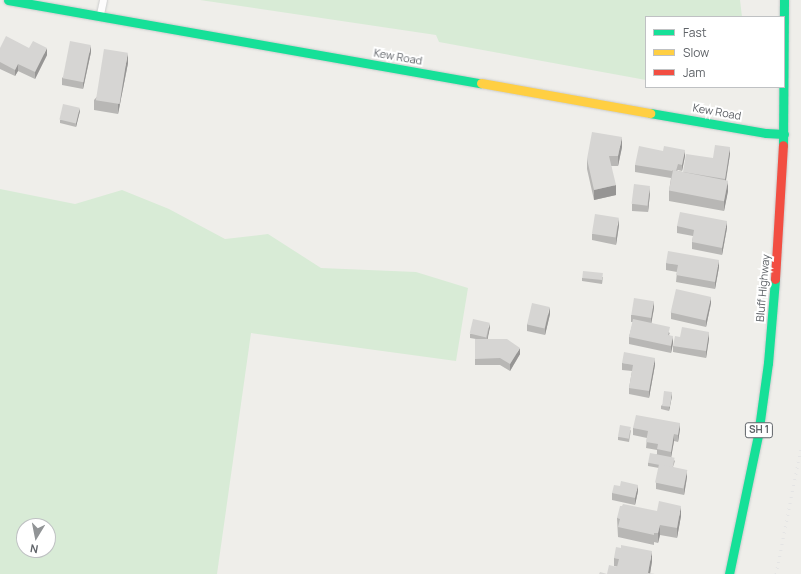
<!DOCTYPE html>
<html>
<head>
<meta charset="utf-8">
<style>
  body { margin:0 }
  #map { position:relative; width:801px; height:574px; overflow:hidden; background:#efeeea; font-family:Manrope,sans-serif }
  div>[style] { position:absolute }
  .green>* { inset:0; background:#d8ebd6 }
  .roads { filter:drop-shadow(0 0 1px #cbcccc) drop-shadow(0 0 1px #cbcccc) }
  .lane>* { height:7px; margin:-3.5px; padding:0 3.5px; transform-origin:3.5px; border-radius:3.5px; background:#fdfcfc }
  .fast>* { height:9px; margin:-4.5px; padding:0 4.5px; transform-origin:4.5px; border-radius:4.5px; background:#16e098 }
  .slow>* { height:9px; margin:-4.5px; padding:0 4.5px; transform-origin:4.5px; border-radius:4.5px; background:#ffcf43 }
  .jam>* { height:9px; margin:-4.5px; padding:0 4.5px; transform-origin:4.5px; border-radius:4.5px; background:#f24e42 }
  .rail>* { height:3px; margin-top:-1.5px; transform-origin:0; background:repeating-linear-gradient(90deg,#e4e4e4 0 1px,transparent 0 6px) }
  .wall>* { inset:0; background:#b8b7b5 }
  .shaded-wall>* { inset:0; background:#969594 }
  .building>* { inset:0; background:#d6d5d3; transform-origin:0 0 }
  span { translate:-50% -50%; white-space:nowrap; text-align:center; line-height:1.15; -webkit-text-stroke:4px #fff; paint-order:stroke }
  .shield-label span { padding:1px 3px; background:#fff; border:1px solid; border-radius:3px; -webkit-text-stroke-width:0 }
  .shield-label { font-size:10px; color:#5f6368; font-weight:700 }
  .street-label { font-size:11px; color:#5f6368 }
  .legend { position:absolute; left:645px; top:16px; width:140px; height:72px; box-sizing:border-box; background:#fff; border:1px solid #bfc1c3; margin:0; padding:5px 7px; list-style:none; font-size:12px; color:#5f6368 }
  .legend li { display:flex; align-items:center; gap:8px; height:20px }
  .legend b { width:20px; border:1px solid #bfc1c3 }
  .north { position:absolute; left:16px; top:518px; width:40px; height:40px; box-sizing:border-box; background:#fff; border:1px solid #bfc1c3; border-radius:50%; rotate:190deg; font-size:11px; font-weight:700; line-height:16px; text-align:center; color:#5f6368 }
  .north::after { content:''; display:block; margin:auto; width:14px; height:18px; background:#919496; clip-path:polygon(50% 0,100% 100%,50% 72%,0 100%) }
</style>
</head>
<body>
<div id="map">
  <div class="green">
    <i style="clip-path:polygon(200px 0,740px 0,742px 17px,646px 17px,646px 80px,439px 42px,436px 35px)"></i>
    <i style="clip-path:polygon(evenodd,0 189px,75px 204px,122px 190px,169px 209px,225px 239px,268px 234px,321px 268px,416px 272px,468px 288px,456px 361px,251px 333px,217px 574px,0 574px,0 189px,24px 526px,48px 526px,48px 550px,24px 550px,24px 526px)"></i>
  </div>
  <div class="roads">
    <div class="lane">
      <i style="left:100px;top:14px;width:14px;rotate:-78deg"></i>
    </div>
    <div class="fast">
      <i style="left:8px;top:0;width:480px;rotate:10deg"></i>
      <i style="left:650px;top:113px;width:118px;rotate:9.8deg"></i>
      <i style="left:766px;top:133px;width:18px;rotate:3deg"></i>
      <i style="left:783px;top:145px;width:145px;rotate:-89.6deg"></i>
      <i style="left:729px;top:574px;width:142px;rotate:-78.2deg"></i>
      <i style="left:758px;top:435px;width:73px;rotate:-82.1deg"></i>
      <i style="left:768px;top:363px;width:84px;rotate:-85.2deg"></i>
    </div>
    <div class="slow">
      <i style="left:481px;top:83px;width:172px;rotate:10.1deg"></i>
    </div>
    <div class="jam">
      <i style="left:775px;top:279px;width:134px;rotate:-86.6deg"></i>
    </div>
  </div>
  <div class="rail">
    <i style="left:776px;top:574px;width:128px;rotate:-78.8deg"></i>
  </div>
  <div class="wall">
    <i style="clip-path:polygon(0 48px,29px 48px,47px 55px,35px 79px,18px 71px,15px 76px,0 69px)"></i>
    <i style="clip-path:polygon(91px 52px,83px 89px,62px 85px,62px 78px)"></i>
    <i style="clip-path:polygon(128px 63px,118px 114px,94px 110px,94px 100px)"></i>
    <i style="clip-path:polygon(80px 111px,76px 127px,60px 123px,60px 120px)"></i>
    <i style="clip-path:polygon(622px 147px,618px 166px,611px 166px,616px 195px,594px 200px,587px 169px,587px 159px)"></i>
    <i style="clip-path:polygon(730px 154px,726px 181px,728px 191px,724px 211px,669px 201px,669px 191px,671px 178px,635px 172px,635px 165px,685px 156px,682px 171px,678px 170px,677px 171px,683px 172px,713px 158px)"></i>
    <i style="clip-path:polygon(650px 193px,648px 212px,632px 211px,632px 204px)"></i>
    <i style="clip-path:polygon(619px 225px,616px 245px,592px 240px,592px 234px)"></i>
    <i style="clip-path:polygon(677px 226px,727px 228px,722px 255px,692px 249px,692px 242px,693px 236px,677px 233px)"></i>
    <i style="clip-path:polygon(666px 263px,719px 267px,715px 289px,676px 282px,677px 272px,666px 270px)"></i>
    <i style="clip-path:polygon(603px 277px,602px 284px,582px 281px,582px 278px)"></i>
    <i style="clip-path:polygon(711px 303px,706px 327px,671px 319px,671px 312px)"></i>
    <i style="clip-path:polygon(654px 308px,651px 323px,670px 333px,669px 335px,673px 343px,671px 353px,629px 344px,629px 337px,633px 322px,631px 322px,631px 315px)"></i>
    <i style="clip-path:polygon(550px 314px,545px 335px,527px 331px,527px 324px)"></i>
    <i style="clip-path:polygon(490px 327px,487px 339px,520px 354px,510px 371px,500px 365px,475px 365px,475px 339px,476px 339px,470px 338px,470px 334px)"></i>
    <i style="clip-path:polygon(680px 337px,709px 339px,706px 358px,673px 352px,673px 346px)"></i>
    <i style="clip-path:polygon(622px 363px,655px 365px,649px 398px,629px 394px,629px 388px,632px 371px,622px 370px)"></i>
    <i style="clip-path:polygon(672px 396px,669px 411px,661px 409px,661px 406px)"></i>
    <i style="clip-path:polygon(633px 428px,680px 429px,678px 442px,674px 441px,671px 457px,675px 461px,673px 467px,687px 477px,684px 495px,656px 489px,656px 483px,659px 468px,648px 466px,648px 463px,657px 454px,657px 450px,646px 448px,647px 438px,633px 435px)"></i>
    <i style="clip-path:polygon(631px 430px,629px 442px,618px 440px,618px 437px)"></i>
    <i style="clip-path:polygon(638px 491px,635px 505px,612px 500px,612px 493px)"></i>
    <i style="clip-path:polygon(681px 516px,677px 538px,660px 535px,658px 543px,654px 542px,654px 545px,618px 537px,617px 518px)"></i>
    <i style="clip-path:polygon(614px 558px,652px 561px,650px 573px,614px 566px)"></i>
  </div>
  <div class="shaded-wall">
    <i style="clip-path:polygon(91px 45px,91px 52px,83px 89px,83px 83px)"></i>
    <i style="clip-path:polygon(47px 48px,47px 55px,35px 79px,35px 72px)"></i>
    <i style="clip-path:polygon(128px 53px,128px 63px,118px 114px,118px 104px)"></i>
    <i style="clip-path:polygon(18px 64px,18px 71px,15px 76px,15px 70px)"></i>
    <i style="clip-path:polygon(80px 108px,80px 111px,76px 127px,76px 123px)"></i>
    <i style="clip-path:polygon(622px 137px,622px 147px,618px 166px,618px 156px)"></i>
    <i style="clip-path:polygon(730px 147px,730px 154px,725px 185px,725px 179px)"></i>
    <i style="clip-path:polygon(685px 150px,685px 156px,682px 171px,682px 165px)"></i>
    <i style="clip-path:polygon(728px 181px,728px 191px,724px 211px,724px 201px)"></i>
    <i style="clip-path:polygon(616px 185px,616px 195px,594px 200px,594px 190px)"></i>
    <i style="clip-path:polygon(650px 186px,650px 193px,648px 212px,648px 206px)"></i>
    <i style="clip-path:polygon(619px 218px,619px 225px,616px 245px,616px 238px)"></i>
    <i style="clip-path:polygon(727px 221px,727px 228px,722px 255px,722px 248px)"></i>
    <i style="clip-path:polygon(719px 260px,719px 267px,715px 289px,715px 282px)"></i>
    <i style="clip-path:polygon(711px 297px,711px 303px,706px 327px,706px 320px)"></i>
    <i style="clip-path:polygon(654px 301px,654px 308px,651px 325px,651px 318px)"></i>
    <i style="clip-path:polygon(550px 307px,550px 314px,545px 335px,545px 328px)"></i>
    <i style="clip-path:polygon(490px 323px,490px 327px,487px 342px,487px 338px)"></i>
    <i style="clip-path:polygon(709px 332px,709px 339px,706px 358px,706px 351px)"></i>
    <i style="clip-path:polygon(673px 336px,673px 343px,671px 353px,671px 346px)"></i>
    <i style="clip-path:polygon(520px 348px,520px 354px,510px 371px,510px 364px)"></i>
    <i style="clip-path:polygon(655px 358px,655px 365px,649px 398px,649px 391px)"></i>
    <i style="clip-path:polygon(672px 392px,672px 396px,669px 411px,669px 407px)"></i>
    <i style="clip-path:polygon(680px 423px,680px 429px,678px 442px,678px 435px)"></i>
    <i style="clip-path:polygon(674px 434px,674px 441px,671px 458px,671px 452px)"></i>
    <i style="clip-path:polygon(687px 470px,687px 477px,684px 495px,684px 488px)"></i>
    <i style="clip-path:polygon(638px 485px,638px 491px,635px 505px,635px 498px)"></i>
    <i style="clip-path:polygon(681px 506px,681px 516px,677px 538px,677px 528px)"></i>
    <i style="clip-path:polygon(660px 525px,660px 535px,658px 543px,658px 533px)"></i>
    <i style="clip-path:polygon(652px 551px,652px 561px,650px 574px,648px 573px)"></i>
  </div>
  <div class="building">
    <i style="clip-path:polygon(6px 36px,29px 48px,33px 41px,47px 48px,35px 72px,18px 64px,15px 70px,0 62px,0 48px)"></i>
    <i style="left:70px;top:41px;width:21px;height:38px;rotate:11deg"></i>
    <i style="left:104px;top:49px;width:24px;height:52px;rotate:9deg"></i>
    <i style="left:63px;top:104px;width:17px;height:16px;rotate:13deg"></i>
    <i style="clip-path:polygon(592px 132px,622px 137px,618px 156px,609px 156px,616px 185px,594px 190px,587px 159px)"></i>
    <i style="clip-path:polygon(715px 145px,730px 147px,725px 179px,683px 172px,686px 154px,713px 158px)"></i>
    <i style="clip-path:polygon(639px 146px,663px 151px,664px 146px,685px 150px,682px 165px,678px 164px,676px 171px,673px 170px,672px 171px,635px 165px)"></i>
    <i style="left:673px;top:170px;width:56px;height:21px;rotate:11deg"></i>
    <i style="left:634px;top:184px;width:16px;height:20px;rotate:7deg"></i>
    <i style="clip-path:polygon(680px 212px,727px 221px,722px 248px,692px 242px,694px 230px,677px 226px)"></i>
    <i style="left:595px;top:214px;width:24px;height:20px;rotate:9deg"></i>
    <i style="clip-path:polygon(668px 251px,719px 260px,715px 282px,676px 275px,678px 265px,666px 263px)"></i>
    <i style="left:583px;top:271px;width:20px;height:7px;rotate:6deg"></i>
    <i style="left:676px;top:289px;width:36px;height:24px;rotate:13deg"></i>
    <i style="left:634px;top:298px;width:20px;height:17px;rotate:9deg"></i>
    <i style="left:532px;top:303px;width:18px;height:22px;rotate:13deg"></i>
    <i style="left:473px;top:319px;width:17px;height:15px;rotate:13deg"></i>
    <i style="clip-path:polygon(633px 319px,670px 327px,668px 335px,673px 336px,671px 346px,629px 337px)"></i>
    <i style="clip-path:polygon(682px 327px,709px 332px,706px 351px,673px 346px,675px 336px,680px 337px)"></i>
    <i style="clip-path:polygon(475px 339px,507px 339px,520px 348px,510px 364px,500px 358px,475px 359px)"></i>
    <i style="clip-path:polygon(624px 352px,655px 358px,649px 391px,629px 388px,633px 365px,622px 363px)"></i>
    <i style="left:664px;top:391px;width:8px;height:15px;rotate:7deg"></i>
    <i style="clip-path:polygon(636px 415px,680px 423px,678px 435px,674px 434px,671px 452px,657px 449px,658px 444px,646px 442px,648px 431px,633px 428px)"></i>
    <i style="left:620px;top:425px;width:11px;height:12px;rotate:10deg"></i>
    <i style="left:650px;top:453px;width:25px;height:10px;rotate:11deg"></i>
    <i style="left:659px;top:464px;width:29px;height:19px;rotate:12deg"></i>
    <i style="clip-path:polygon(621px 481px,638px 485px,635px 498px,612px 493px,614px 485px,620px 486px)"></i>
    <i style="clip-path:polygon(659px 501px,681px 506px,677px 528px,660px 525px,658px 533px,654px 533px,654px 535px,618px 527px,620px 519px,617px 518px,620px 506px,622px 506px,623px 504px,657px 511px)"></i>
    <i style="clip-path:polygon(621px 545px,652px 551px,648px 573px,655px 574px,607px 574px,609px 565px,617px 567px,619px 559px,614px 558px,616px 547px,621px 548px)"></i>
    <i style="clip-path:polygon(600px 572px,607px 574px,599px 574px)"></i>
  </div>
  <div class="shield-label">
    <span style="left:759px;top:430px">SH 1</span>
  </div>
  <div class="street-label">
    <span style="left:398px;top:57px;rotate:10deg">Kew Road</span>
    <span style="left:717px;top:112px;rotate:10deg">Kew Road</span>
    <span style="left:763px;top:288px;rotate:-85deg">Bluff Highway</span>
  </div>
  <ul class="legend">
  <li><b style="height:5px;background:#16e098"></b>Fast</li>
  <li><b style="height:5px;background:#ffcf43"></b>Slow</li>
  <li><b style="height:5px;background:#f24e42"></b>Jam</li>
  </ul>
  <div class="north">N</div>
</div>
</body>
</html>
